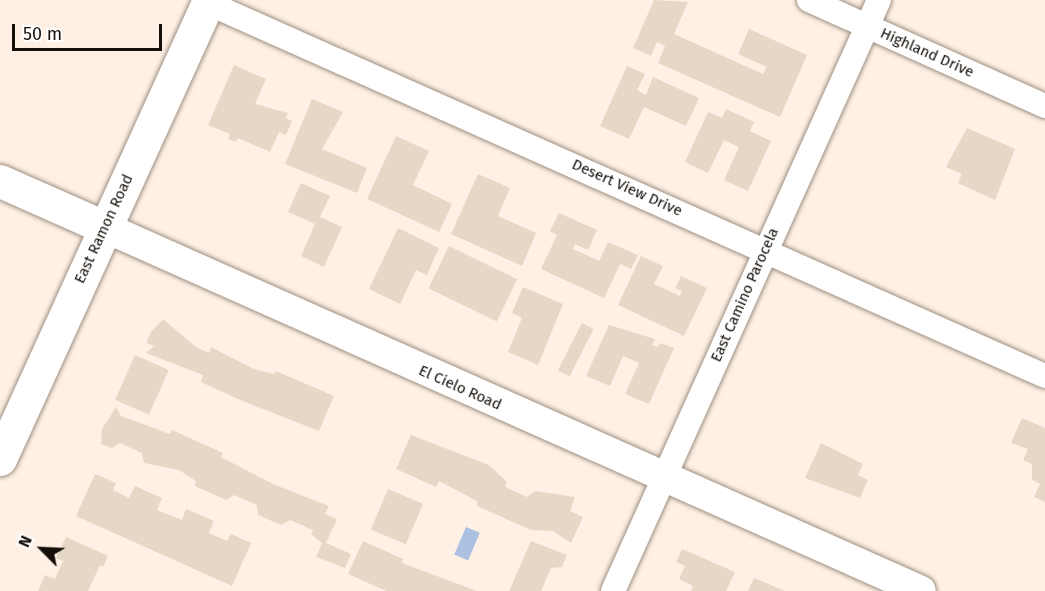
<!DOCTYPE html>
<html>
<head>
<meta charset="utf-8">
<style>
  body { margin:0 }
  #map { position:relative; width:1045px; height:591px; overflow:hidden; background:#fef0e4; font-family:"Fira Sans",sans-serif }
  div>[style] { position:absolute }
  .water>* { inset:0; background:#acc0e1; transform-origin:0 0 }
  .building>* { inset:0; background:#e5d8c6; transform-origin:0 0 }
  .roads { filter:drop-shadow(0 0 2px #9f8f81) drop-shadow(0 0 2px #9f8f81) }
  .minor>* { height:24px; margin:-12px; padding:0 12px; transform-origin:12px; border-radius:12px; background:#fff }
  .tertiary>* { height:30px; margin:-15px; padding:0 15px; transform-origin:15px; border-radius:15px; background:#fff }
  .secondary>* { height:33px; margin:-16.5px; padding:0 16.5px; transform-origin:16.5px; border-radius:16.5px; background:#fff }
  .primary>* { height:33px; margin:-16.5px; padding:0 16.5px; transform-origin:16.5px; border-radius:16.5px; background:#fff }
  span { translate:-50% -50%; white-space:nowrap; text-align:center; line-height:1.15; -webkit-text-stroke:5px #fff; paint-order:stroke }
  .street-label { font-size:15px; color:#150f0a }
  .north { position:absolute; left:12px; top:519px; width:60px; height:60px; -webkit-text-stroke:4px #fff; paint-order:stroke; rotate:294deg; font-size:16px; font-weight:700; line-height:24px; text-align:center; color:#150f0a }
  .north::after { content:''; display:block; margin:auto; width:21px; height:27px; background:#150f0a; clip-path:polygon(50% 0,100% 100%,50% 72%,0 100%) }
  .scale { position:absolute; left:12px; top:24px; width:150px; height:27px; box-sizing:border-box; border:3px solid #150f0a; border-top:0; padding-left:8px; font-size:18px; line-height:21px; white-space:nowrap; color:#150f0a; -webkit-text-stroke:4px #fff; paint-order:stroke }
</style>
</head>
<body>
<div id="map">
  <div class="water">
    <i style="left:466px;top:527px;width:15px;height:30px;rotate:23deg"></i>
  </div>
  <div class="building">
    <i style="clip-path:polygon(654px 0,688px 2px,674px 34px,763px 74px,767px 67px,738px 54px,749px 29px,807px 55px,780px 117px,658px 63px,665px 46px,657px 42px,651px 56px,633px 48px)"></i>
    <i style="clip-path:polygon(234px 65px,266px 79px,255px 104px,288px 113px,286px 118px,292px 121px,286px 135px,279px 132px,270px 152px,238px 138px,236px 142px,228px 139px,230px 134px,208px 125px)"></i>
    <i style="clip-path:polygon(627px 66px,645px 74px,637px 90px,646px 95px,653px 77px,699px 98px,686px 126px,644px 107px,629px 139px,600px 126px)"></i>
    <i style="clip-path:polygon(312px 99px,343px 112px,322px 149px,367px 168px,357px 193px,285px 164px)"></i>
    <i style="clip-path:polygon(726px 109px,754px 122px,750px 131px,771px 141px,748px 191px,724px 180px,739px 147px,724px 140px,708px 173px,685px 162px,708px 112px,722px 118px)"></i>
    <i style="clip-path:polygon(967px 128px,1015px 149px,995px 200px,958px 183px,962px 174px,946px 167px)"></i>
    <i style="clip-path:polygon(396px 136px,429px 151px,413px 185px,452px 204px,439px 232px,367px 199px)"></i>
    <i style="clip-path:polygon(478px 174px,510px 188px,498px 216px,536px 233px,522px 266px,451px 234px)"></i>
    <i style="clip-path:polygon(301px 183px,330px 196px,320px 217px,342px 227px,324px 267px,301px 256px,315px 224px,288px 212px)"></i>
    <i style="clip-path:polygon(559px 213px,597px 230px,588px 250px,575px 244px,573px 249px,599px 261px,608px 242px,638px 255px,631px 269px,620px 264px,604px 298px,541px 269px,557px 235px,550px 231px)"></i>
    <i style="clip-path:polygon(398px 228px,439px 248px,427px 275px,416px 270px,400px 304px,369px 289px)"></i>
    <i style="left:449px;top:246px;width:76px;height:47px;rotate:26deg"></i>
    <i style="clip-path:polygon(641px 256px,663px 266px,654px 284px,680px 296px,682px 291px,675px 288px,681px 276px,707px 288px,684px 336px,618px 305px)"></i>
    <i style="clip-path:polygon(523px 287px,563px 304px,538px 365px,508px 352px,522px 318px,512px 313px)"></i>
    <i style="clip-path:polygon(163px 319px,196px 347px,209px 353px,211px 347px,254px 369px,274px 374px,276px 371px,334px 396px,319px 431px,240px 400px,201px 382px,203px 375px,146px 353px,154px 346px,146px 343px,151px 332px)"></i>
    <i style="left:582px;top:323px;width:13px;height:53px;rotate:27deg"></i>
    <i style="clip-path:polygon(609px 325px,655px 339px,652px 345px,658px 347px,660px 343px,674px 348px,649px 404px,625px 394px,639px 363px,623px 356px,610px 386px,586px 376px)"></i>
    <i style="left:135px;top:355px;width:37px;height:49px;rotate:24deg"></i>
    <i style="clip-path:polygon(116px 407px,121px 416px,170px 434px,172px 430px,223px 453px,221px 457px,273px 484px,329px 506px,325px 514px,337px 519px,326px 543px,351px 554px,345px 568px,316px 557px,322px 543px,311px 534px,313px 530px,290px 520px,281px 525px,258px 515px,257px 505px,234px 495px,226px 500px,215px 495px,195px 486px,196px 481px,179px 470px,144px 463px,142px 453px,120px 443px,112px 448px,101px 444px,102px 429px)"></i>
    <i style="clip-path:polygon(1022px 418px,1045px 428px,1045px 502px,1034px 497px,1040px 484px,1032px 480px,1032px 464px,1023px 460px,1028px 449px,1011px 443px)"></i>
    <i style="clip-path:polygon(411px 435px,489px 465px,507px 482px,505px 487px,527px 497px,535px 491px,575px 497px,570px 511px,583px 517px,571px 543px,553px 531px,531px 530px,477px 506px,477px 501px,439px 481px,436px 487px,396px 469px)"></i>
    <i style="clip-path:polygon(821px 443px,863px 464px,858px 475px,868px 480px,860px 498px,805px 478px)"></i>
    <i style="clip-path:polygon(95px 474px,116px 483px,113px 490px,129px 498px,135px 486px,162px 498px,157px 510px,182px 520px,186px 509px,214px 521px,209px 533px,227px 541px,231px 534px,251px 543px,232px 586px,76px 516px)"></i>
    <i style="left:388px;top:489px;width:38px;height:44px;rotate:23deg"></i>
    <i style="clip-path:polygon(66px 537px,108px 556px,103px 567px,100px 565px,88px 591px,38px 591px,45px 575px,55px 579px,63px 561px,56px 558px)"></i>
    <i style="clip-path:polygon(363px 541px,403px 559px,402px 563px,477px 591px,386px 591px,348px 574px)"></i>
    <i style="clip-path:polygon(531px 541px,567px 555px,562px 567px,551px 568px,541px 591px,509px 591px)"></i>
    <i style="clip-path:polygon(682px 549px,735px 572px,726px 591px,691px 591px,693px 586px,679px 579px,685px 566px,676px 562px)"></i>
    <i style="clip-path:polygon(754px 578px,785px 591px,748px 591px)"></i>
  </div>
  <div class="roads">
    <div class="minor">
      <i style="left:809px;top:0;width:259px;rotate:24.2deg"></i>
      <i style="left:208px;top:3px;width:916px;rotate:24.02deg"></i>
      <i style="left:613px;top:591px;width:648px;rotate:-65.77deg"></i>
    </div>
    <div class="tertiary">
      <i style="left:104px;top:227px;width:894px;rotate:24.01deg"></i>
    </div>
    <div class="secondary">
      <i style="left:0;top:181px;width:114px;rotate:23.9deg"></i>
    </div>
    <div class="primary">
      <i style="left:0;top:459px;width:504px;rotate:-65.52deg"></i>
    </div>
  </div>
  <div class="street-label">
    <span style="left:927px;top:53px;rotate:24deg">Highland Drive</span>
    <span style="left:627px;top:188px;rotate:24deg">Desert View Drive</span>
    <span style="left:104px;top:229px;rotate:-65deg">East Ramon Road</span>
    <span style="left:745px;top:295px;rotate:-66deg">East Camino Parocela</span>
    <span style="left:460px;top:388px;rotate:24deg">El Cielo Road</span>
  </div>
  <div class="north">N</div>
  <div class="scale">50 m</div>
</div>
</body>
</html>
